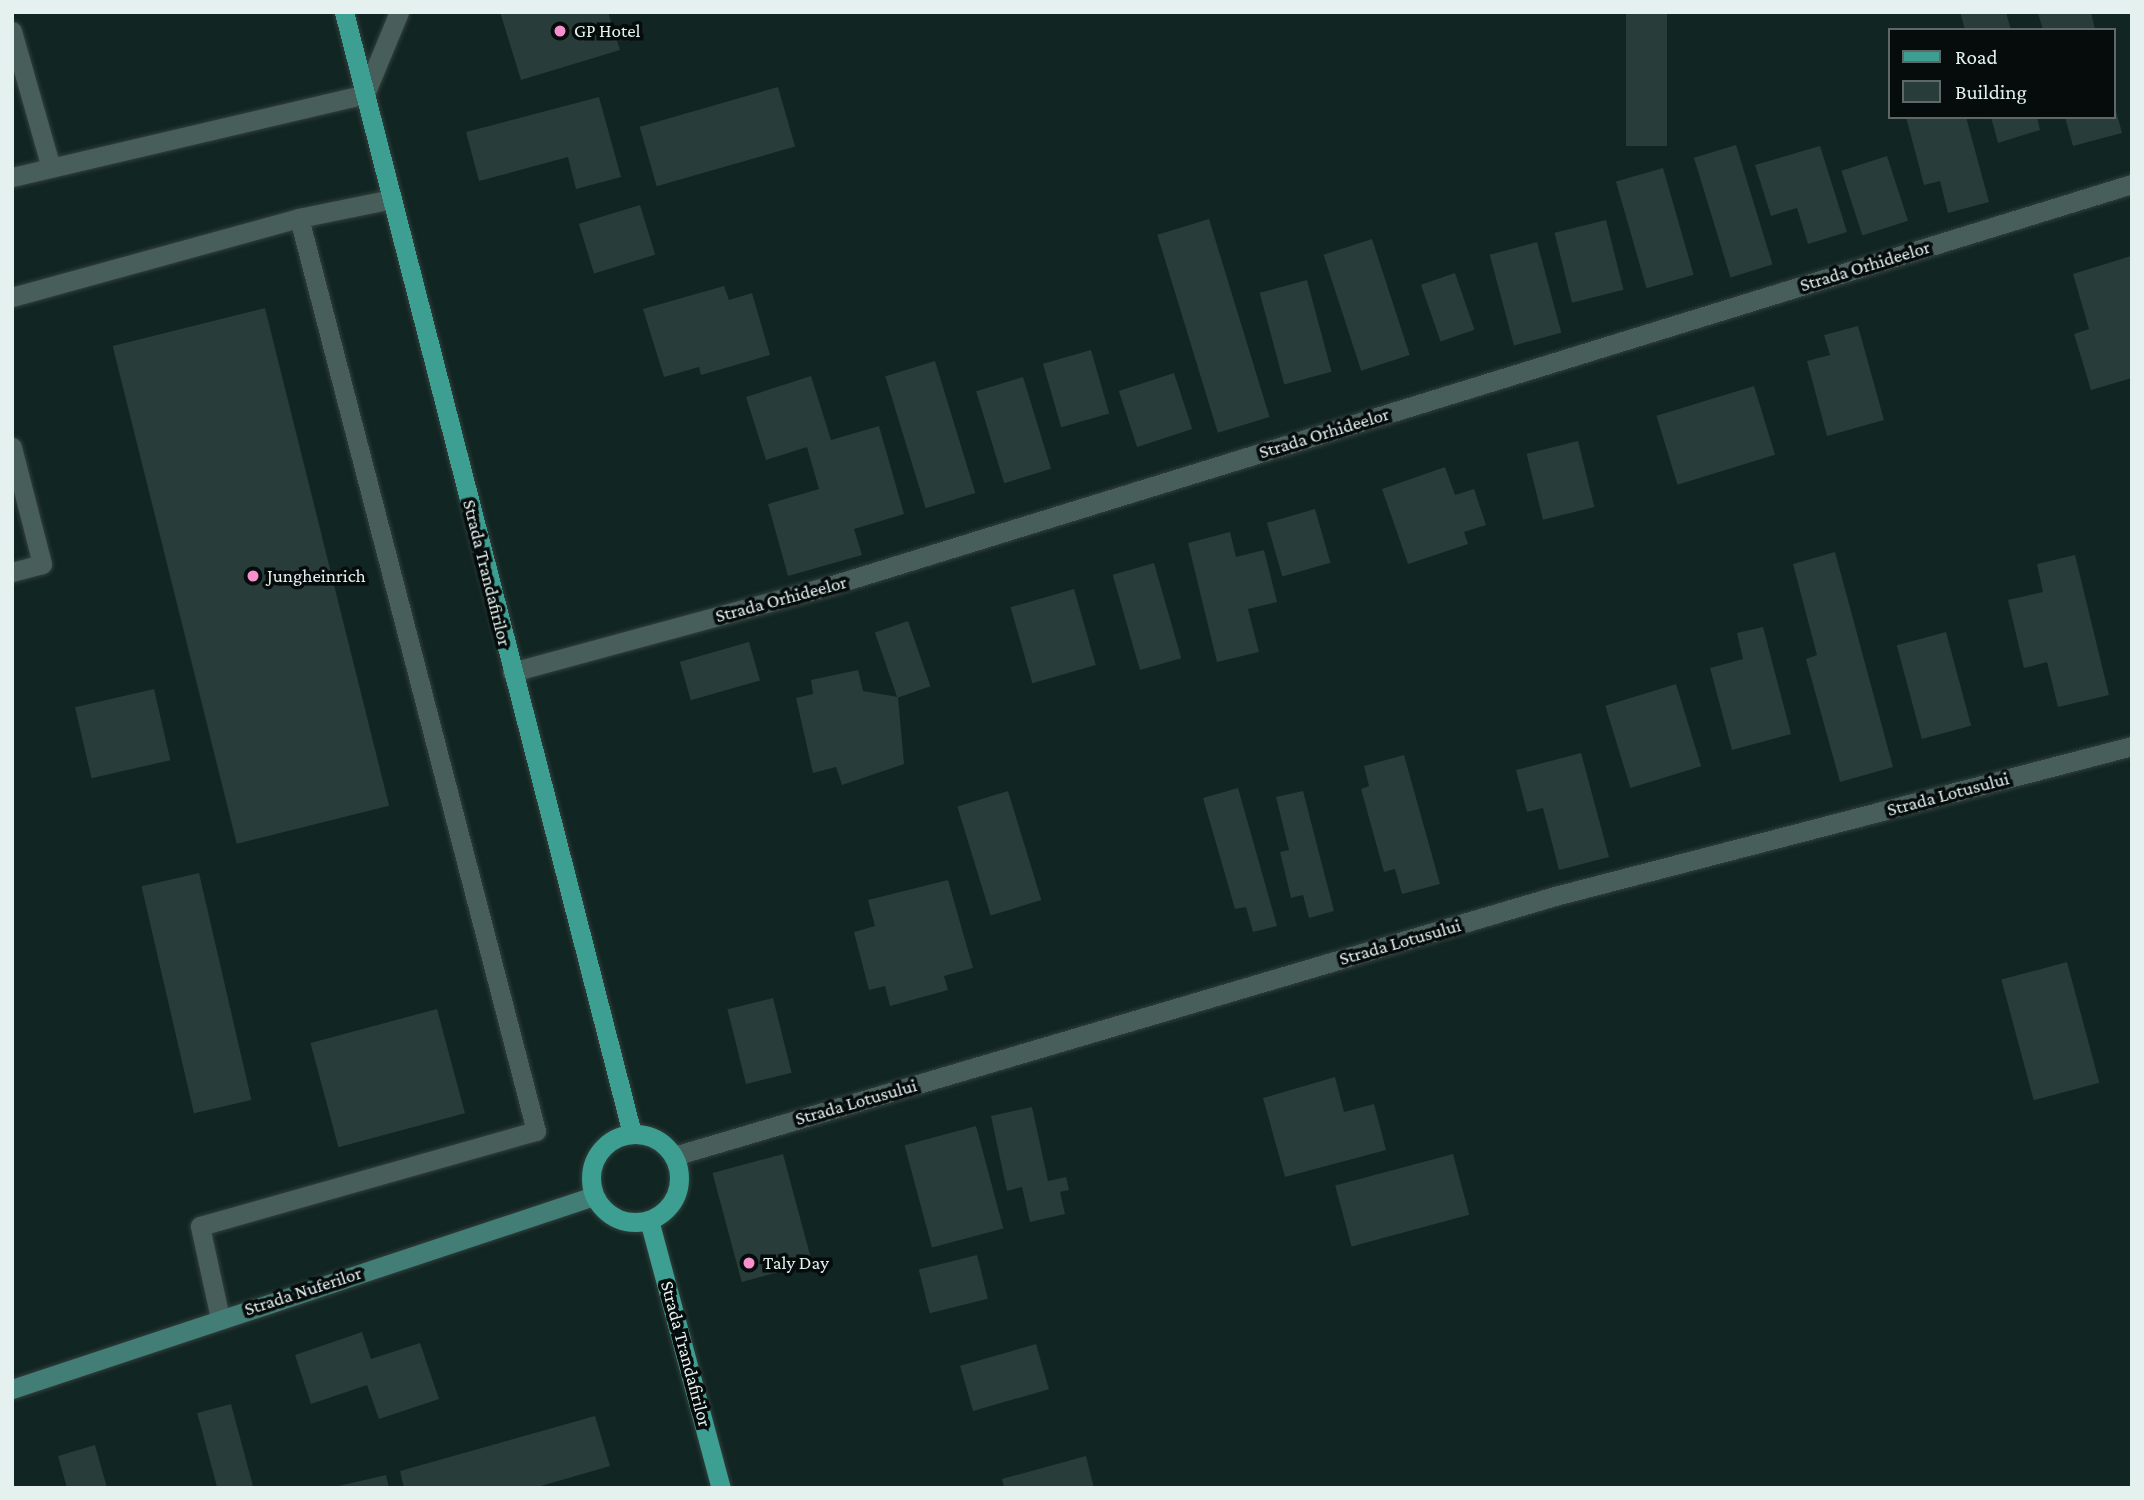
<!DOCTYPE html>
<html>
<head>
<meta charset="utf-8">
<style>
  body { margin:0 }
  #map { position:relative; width:2144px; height:1500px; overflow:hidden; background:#112522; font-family:"Crimson Pro",serif }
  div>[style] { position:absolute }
  .building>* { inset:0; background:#283c39; transform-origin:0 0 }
  .roads { filter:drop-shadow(0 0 2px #32403d) drop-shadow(0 0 2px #32403d) }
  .service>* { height:19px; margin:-9.5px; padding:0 9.5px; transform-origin:9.5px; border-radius:9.5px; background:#485e5a }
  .minor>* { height:19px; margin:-9.5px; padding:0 9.5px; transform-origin:9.5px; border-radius:9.5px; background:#485e5a }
  .secondary>* { height:19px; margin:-9.5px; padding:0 9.5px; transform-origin:9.5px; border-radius:9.5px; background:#437e76 }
  .primary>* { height:19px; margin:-9.5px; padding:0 9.5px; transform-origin:9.5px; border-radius:9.5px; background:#3d9f92 }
  .primary>.ring { margin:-9.5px; padding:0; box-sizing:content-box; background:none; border:19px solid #3d9f92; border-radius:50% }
  .dots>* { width:19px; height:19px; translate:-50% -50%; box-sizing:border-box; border:4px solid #050c0b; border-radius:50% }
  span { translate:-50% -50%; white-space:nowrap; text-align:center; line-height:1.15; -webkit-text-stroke:7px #050c0b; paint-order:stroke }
  .poi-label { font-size:19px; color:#e4f1ee }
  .left { translate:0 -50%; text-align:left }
  .street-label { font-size:19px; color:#e4f1ee }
  .frame { position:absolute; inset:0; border:14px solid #e4f1ee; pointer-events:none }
  .legend { position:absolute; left:1888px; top:28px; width:228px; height:91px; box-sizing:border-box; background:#050c0b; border:2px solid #5e6866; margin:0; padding:9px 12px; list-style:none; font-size:21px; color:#e4f1ee }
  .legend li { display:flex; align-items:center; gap:14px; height:35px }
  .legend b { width:35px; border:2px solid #5e6866 }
</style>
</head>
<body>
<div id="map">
  <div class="building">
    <i style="clip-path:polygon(500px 12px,608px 12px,620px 50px,521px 80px)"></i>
    <i style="left:1626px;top:12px;width:41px;height:134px"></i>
    <i style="clip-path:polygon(1960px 12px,2006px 12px,2011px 30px,1965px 30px)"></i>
    <i style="clip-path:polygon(2041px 12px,2091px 12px,2095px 30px,2043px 30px,2038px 13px)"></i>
    <i style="left:778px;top:87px;width:62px;height:144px;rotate:74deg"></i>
    <i style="clip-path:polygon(599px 97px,621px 177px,576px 189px,568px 157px,479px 181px,466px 132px)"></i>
    <i style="clip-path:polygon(2115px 107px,2122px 133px,2073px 146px,2065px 117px,2114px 117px)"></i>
    <i style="clip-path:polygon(1906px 117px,1966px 117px,1989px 202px,1948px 213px,1940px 181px,1924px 185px)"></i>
    <i style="clip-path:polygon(1991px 117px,2037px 117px,2040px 130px,1998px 143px)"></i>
    <i style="left:1736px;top:145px;width:125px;height:44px;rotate:73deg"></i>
    <i style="clip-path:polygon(1820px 146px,1847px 232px,1808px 244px,1797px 208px,1771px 216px,1755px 165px)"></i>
    <i style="left:1887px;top:156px;width:68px;height:48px;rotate:72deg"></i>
    <i style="left:1663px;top:168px;width:111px;height:49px;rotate:74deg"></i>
    <i style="left:640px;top:205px;width:52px;height:64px;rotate:73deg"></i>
    <i style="left:1209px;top:219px;width:207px;height:54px;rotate:73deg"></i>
    <i style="left:1606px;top:220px;width:72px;height:53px;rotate:76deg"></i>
    <i style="left:1372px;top:239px;width:122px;height:51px;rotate:72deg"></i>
    <i style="left:1537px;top:242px;width:94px;height:49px;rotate:75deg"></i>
    <i style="clip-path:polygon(2131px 256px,2132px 378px,2091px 390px,2074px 334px,2089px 329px,2073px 274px)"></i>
    <i style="left:1455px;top:273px;width:60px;height:36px;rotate:71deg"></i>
    <i style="left:1307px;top:280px;width:95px;height:49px;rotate:75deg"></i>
    <i style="clip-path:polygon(724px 286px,729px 300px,752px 293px,770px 355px,701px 375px,699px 367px,664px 377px,643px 309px)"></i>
    <i style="left:265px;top:308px;width:513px;height:157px;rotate:76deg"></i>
    <i style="clip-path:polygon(1858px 326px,1884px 420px,1827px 436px,1807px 361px,1830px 355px,1824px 335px)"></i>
    <i style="left:1091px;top:350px;width:66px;height:50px;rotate:74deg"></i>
    <i style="left:935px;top:361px;width:138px;height:52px;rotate:73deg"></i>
    <i style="left:1174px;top:373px;width:59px;height:58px;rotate:72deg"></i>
    <i style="clip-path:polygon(811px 376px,831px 440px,879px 426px,904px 514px,854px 529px,862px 555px,788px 576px,768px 504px,819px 489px,807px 447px,766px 460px,746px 397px)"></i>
    <i style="left:1023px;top:377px;width:96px;height:49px;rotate:73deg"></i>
    <i style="left:1754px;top:386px;width:72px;height:102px;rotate:73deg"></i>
    <i style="left:1578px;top:441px;width:68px;height:53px;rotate:76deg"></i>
    <i style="clip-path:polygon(1445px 467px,1455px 495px,1474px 489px,1486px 525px,1464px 532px,1468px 544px,1408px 564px,1382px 489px)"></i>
    <i style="left:1315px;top:509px;width:56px;height:50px;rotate:74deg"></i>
    <i style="clip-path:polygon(1230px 532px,1236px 557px,1264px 550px,1277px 602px,1248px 609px,1259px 652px,1217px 662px,1188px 543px)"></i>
    <i style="clip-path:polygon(1835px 552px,1893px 767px,1840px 782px,1806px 659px,1817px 655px,1793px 564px)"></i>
    <i style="clip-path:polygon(2075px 555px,2109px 695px,2058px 707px,2047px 662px,2024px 668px,2008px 600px,2043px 592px,2037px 564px)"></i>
    <i style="left:1154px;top:563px;width:99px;height:43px;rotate:74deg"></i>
    <i style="left:1074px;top:589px;width:79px;height:66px;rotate:74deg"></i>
    <i style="left:908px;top:621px;width:69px;height:35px;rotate:71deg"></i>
    <i style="clip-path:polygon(1763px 627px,1791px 734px,1732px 750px,1710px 668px,1743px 659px,1737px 633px)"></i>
    <i style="left:1946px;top:632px;width:97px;height:51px;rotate:75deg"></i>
    <i style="left:749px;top:642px;width:40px;height:72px;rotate:74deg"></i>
    <i style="clip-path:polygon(858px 670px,863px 691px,898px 697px,904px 764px,842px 785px,836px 767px,813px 773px,796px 698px,813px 694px,811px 680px)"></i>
    <i style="left:1676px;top:684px;width:86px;height:74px;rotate:73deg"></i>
    <i style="left:154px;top:689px;width:73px;height:81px;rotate:77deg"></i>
    <i style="clip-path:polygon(1581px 753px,1609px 857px,1559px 870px,1543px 808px,1527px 812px,1516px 770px)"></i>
    <i style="clip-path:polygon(1404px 755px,1440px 884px,1402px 894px,1395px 869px,1384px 872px,1361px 789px,1369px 786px,1364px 766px)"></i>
    <i style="clip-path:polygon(1238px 788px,1277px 926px,1253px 932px,1246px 907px,1235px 909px,1203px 798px)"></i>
    <i style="left:1008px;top:791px;width:114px;height:53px;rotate:73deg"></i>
    <i style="clip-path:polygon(1303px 791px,1334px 911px,1309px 918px,1303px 895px,1291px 898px,1280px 852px,1289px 850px,1276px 797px)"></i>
    <i style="left:199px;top:873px;width:233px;height:59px;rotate:77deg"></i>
    <i style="clip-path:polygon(948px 880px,973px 968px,944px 976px,948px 990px,890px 1006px,885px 986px,869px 990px,854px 932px,875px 926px,868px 900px)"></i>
    <i style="left:2067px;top:962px;width:125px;height:68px;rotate:75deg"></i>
    <i style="left:773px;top:998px;width:77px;height:47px;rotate:76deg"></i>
    <i style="left:437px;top:1009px;width:108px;height:131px;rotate:75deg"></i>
    <i style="clip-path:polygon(1335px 1077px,1344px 1112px,1374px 1104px,1386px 1150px,1285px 1177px,1263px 1098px)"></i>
    <i style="clip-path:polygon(1032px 1107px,1048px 1181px,1066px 1177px,1069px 1190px,1060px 1192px,1065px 1214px,1030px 1222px,1022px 1187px,1007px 1191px,991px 1116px)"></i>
    <i style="left:976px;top:1126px;width:106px;height:74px;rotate:75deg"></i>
    <i style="left:783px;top:1154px;width:113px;height:73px;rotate:75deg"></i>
    <i style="left:1453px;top:1154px;width:63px;height:122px;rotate:75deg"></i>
    <i style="left:977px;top:1255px;width:45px;height:60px;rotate:76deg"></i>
    <i style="clip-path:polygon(362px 1332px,371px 1359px,420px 1343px,439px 1399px,379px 1419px,367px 1385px,311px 1404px,295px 1355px)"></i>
    <i style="left:1036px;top:1344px;width:47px;height:79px;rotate:74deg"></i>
    <i style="left:231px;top:1404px;width:87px;height:35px;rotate:75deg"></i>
    <i style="clip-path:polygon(595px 1416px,610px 1466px,534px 1488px,404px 1488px,400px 1471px)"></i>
    <i style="clip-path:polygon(95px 1445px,107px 1488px,67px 1488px,58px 1456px)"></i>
    <i style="clip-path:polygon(1086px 1456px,1094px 1488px,1004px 1488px,1002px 1479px)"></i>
    <i style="clip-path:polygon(386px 1475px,389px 1488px,334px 1488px,334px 1487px)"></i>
  </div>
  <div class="roads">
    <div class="service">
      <i style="left:12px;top:31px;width:142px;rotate:74.1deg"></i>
      <i style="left:12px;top:177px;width:363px;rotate:-13.2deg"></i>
      <i style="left:12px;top:297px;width:298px;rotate:-15.4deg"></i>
      <i style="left:299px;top:218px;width:95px;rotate:-11.5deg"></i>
      <i style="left:12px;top:447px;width:121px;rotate:75.6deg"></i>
      <i style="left:42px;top:564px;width:31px;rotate:165deg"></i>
      <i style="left:220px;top:1318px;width:94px;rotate:-102.3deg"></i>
      <i style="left:200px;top:1226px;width:349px;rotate:-15.8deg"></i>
      <i style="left:536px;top:1131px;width:943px;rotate:-104.55deg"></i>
    </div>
    <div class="minor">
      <i style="left:365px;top:94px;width:89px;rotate:-67.5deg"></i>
      <i style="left:512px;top:672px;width:328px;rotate:-15.2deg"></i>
      <i style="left:829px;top:586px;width:1364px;rotate:-17.15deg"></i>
      <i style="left:674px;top:1156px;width:919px;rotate:-16.44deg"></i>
      <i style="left:1555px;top:896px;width:596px;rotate:-14.57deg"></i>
    </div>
    <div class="secondary">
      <i style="left:12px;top:1389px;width:613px;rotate:-18.35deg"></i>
    </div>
    <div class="primary">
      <i style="left:344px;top:12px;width:1158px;rotate:75.6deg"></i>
      <i class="ring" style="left:591px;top:1134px;width:69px;height:69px"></i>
      <i style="left:649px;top:1220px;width:278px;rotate:75deg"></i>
    </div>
  </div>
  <div class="dots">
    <i style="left:560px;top:31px;background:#f790cd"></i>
    <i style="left:253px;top:576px;background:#f790cd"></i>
    <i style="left:749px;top:1263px;background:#f790cd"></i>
  </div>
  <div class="poi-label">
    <span class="left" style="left:574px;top:31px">GP Hotel</span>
    <span class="left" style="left:267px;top:576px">Jungheinrich</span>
    <span class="left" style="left:763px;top:1263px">Taly Day</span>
  </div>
  <div class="street-label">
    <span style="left:1865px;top:266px;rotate:-17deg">Strada Orhideelor</span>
    <span style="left:1324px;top:433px;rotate:-17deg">Strada Orhideelor</span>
    <span style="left:487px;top:573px;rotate:76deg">Strada Trandafirilor</span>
    <span style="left:781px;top:599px;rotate:-15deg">Strada Orhideelor</span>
    <span style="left:1948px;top:794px;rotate:-15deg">Strada Lotusului</span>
    <span style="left:1400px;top:942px;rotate:-16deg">Strada Lotusului</span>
    <span style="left:856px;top:1102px;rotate:-16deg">Strada Lotusului</span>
    <span style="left:303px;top:1291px;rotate:-18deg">Strada Nuferilor</span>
    <span style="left:686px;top:1354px;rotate:75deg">Strada Trandafirilor</span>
  </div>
  <div class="frame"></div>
  <ul class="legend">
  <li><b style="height:9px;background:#3d9f92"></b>Road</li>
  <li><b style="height:19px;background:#283c39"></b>Building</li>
  </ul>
</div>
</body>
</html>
